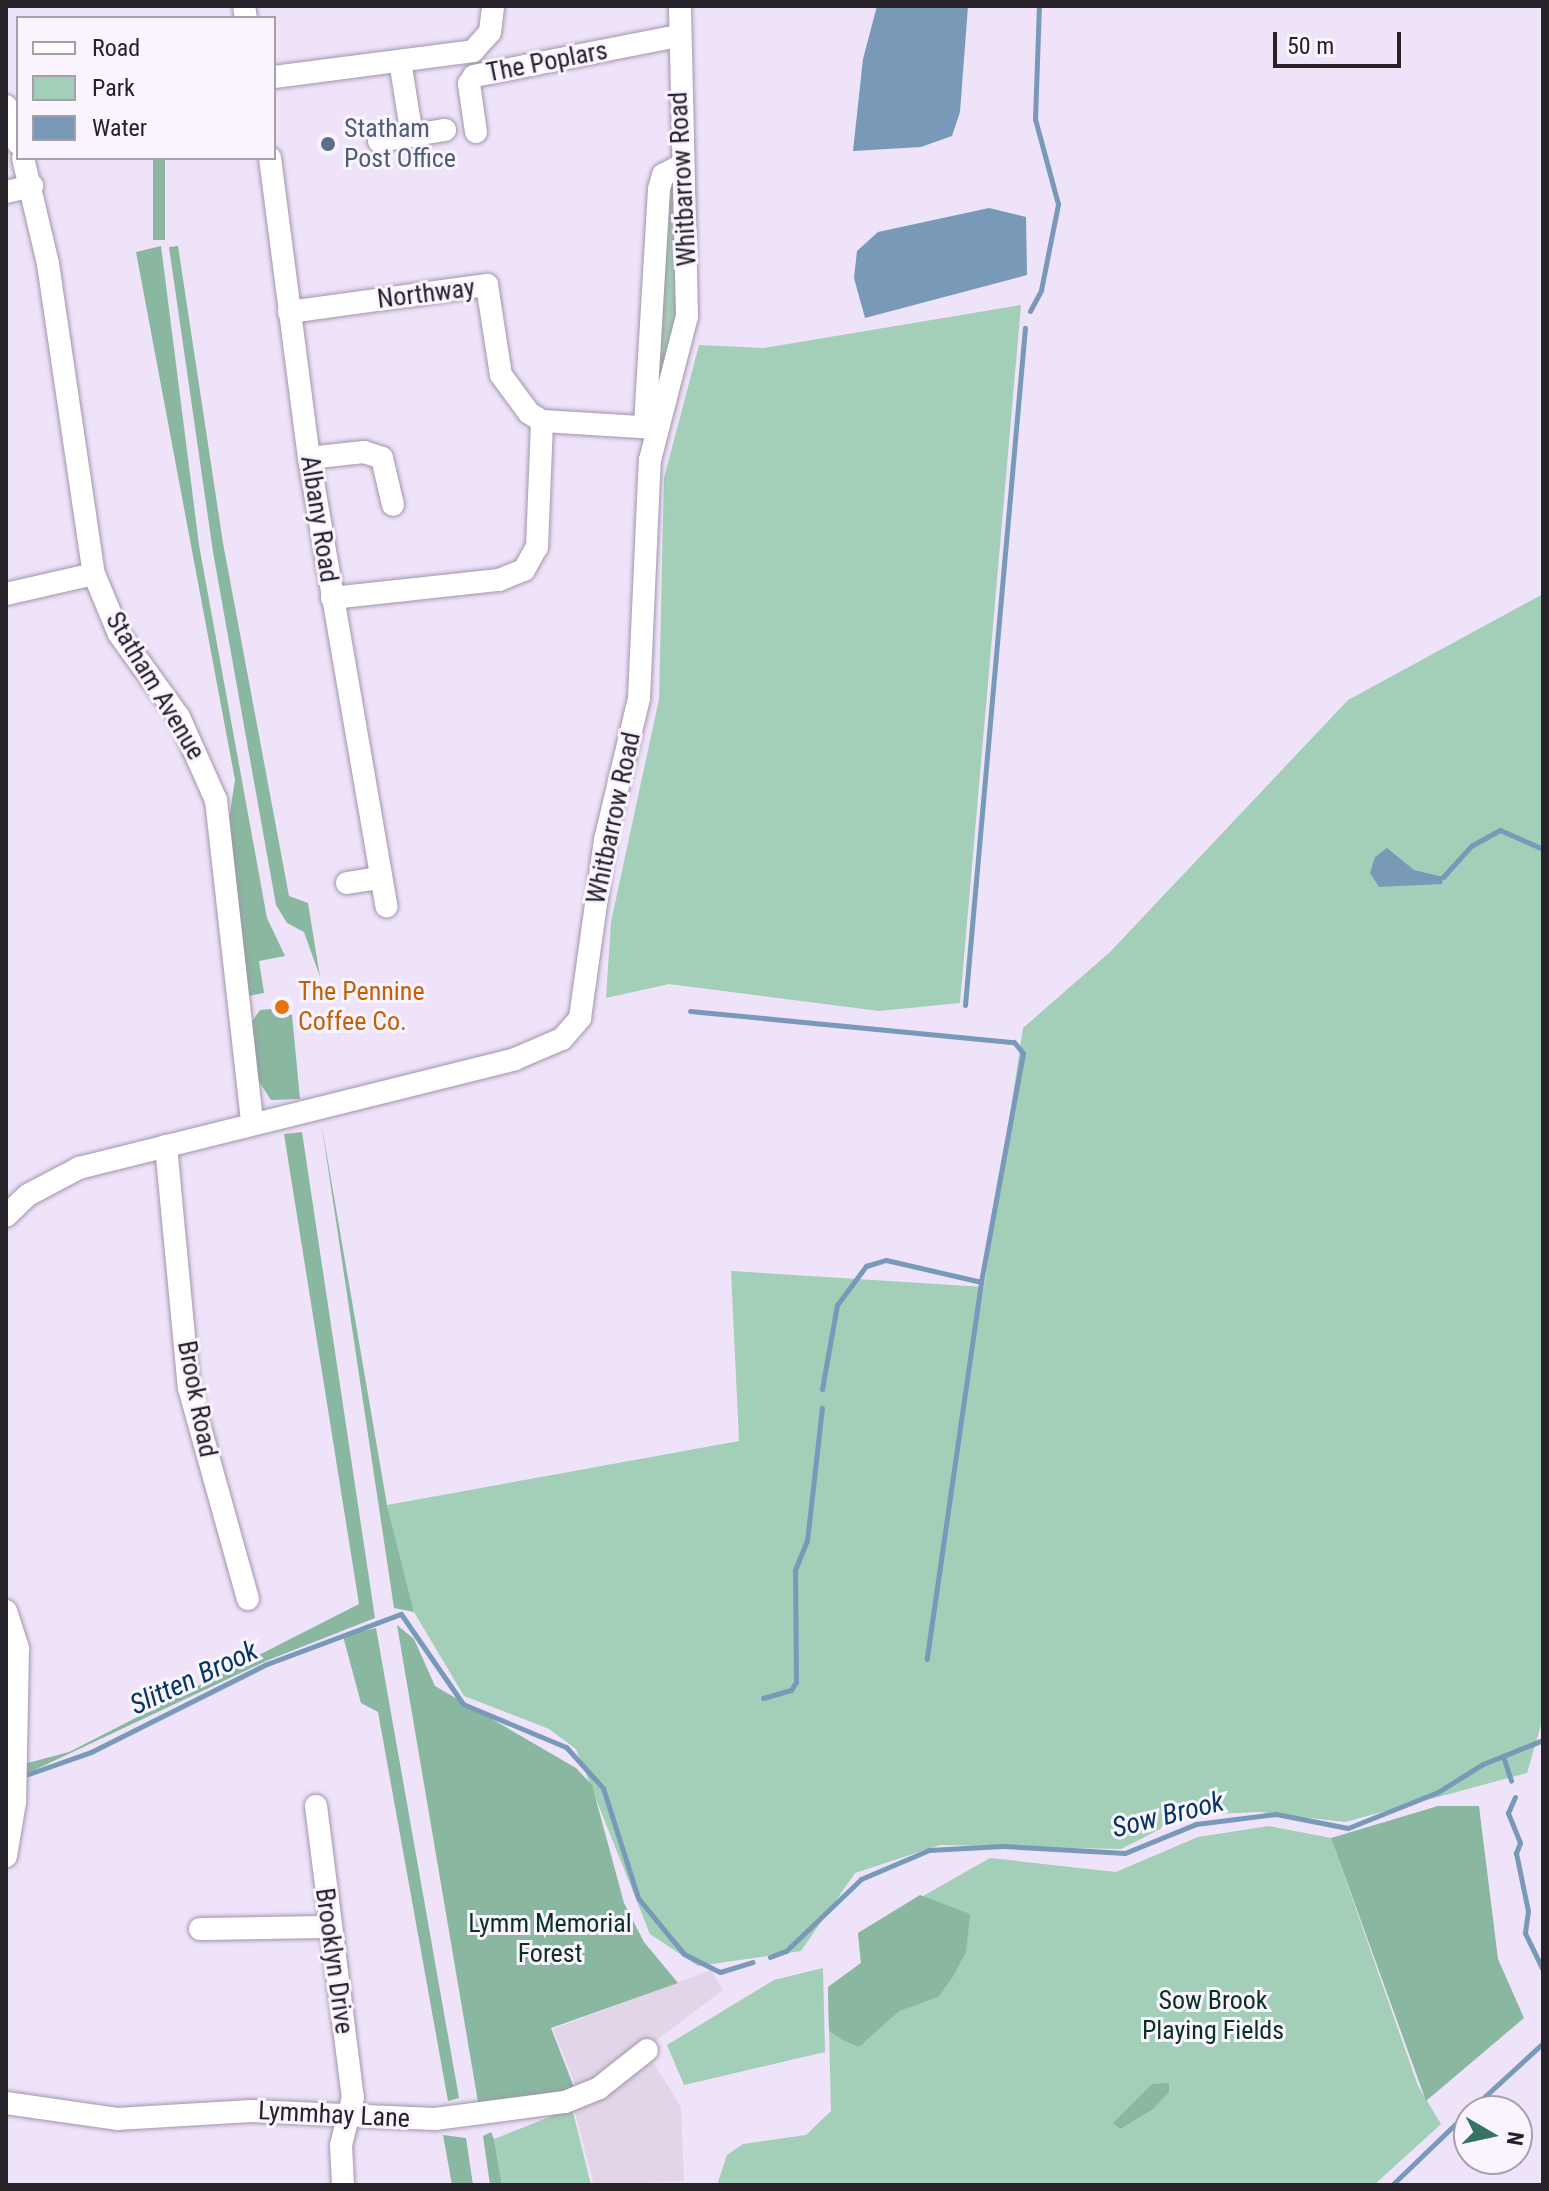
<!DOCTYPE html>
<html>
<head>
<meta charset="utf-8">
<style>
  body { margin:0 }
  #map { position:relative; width:1549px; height:2191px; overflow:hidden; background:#efe3fa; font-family:"Roboto Condensed",sans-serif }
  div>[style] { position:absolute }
  .industrial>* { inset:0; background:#e3d5e8 }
  .green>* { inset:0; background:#a3ceb7 }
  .forest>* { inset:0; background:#8ab79f; transform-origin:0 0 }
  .water>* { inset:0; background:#7999b9 }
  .stream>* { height:5px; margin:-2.5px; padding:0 2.5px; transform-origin:2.5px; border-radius:2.5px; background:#7999b9 }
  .roads { filter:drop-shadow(0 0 2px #a195aa) drop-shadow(0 0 2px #a195aa) }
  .minor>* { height:22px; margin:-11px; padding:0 11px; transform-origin:11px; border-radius:11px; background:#fff }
  .dots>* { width:22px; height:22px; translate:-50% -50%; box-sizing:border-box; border:4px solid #f9f4fd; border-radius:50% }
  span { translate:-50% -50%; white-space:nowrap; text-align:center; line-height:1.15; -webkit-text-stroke:6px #f9f4fd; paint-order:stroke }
  .street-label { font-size:26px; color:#27222a }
  .service-label { font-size:26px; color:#4e5e75 }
  .left { translate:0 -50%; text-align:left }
  .food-label { font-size:26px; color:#c56008 }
  .park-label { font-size:26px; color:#093121 }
  .water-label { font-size:28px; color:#033761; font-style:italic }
  .frame { position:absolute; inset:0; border:8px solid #27222a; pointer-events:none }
  .legend { position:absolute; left:16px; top:16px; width:260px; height:144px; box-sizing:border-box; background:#f9f4fd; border:2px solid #a5a0a9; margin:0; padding:10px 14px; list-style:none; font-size:24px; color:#27222a }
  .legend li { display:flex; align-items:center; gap:16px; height:40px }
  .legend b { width:40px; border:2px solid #a5a0a9 }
  .north { position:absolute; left:1453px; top:2095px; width:80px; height:80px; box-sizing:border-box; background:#f9f4fd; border:2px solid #a5a0a9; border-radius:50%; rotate:99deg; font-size:22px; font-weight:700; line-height:32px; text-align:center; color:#27222a }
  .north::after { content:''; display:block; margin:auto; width:28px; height:36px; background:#367461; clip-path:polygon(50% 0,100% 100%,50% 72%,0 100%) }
  .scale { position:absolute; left:1273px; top:32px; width:128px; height:36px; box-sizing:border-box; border:4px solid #27222a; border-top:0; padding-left:10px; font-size:24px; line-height:28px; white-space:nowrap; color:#27222a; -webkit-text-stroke:6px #f9f4fd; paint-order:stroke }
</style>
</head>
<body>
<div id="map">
  <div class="industrial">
    <i style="clip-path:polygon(711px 1970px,723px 1990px,605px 2079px,578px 2091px,553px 2029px)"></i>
    <i style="clip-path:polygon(653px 2062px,681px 2107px,684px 2181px,594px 2185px,574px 2109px)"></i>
  </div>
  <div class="green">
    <i style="clip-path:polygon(680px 166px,688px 276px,657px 428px,659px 189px)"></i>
    <i style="clip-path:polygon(1021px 305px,960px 1003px,879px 1011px,669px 984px,606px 998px,611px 922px,659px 699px,664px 478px,699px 345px,764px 348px)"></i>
    <i style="clip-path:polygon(1543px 594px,1543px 1718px,1527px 1773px,1345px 1822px,1260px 1812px,1188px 1815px,1121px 1849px,940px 1845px,855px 1873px,801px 1951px,698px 1966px,650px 1934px,576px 1749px,549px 1729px,464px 1696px,414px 1612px,387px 1505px,739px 1441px,731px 1271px,984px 1287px,1023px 1028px,1110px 952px,1348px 700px)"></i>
    <i style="clip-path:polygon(1269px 1826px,1331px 1838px,1418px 2086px,1441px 2124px,1374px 2185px,717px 2185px,727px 2155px,743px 2144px,806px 2135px,831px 2111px,828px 1987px,861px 1963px,858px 1933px,990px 1858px,1116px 1872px,1198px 1837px)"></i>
    <i style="clip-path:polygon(823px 1968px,825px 2052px,684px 2085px,667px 2045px,774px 1980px)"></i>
    <i style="clip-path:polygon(572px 2108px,591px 2185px,502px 2185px,494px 2139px)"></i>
  </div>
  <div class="forest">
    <i style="left:153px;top:158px;width:12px;height:82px"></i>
    <i style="clip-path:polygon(161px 246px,199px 545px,267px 918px,285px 956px,259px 961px,264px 993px,249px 996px,229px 819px,235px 780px,136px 252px)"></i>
    <i style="clip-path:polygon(178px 246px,223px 543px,289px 896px,308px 903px,320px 977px,304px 932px,287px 923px,276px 905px,213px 552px,169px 247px)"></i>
    <i style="clip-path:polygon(271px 1009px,292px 1015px,300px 1099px,271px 1100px,258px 1080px,250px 1024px,260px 1010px)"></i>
    <i style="clip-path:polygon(321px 1121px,387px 1505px,414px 1612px,394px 1608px)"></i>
    <i style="clip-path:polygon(302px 1132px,375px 1618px,266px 1661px,26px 1774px,24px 1764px,69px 1752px,359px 1604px,284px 1134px)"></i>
    <i style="clip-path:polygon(397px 1625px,414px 1639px,435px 1686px,576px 1768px,592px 1785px,624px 1903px,644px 1942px,678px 1983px,551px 2028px,575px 2090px,478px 2102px)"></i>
    <i style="clip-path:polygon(376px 1628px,459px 2098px,448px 2101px,378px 1712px,361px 1703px,343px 1636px)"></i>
    <i style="clip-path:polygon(1438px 1806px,1479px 1806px,1498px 1959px,1524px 2018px,1426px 2101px,1331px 1838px)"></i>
    <i style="clip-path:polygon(920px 1895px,970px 1914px,966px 1952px,952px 1978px,938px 1997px,899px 2011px,859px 2047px,843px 2040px,829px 2031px,828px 1987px,861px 1963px,858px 1933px)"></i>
    <i style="clip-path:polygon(1169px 2083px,1169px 2092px,1153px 2109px,1120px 2129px,1113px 2123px,1152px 2084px)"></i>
    <i style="clip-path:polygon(491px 2132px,494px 2139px,502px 2185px,490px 2185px,483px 2136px)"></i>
    <i style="clip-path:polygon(443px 2135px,466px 2138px,473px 2185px,452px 2185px)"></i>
  </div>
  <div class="water">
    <i style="clip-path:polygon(877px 6px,968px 6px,960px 112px,952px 136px,921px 147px,853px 151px,863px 59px)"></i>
    <i style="clip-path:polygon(989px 208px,1026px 217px,1027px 275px,865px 318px,854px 278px,857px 251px,878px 232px)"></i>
    <i style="clip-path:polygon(1387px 848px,1414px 870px,1443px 877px,1442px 884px,1379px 887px,1370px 873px,1375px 857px)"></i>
  </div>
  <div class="stream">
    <i style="left:1030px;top:311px;width:24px;rotate:-62deg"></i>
    <i style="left:1041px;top:290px;width:88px;rotate:-78.8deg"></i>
    <i style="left:1058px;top:204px;width:88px;rotate:-105.1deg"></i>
    <i style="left:1035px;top:119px;width:113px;rotate:-88deg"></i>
    <i style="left:1443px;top:877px;width:42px;rotate:-47.9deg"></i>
    <i style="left:1471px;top:846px;width:33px;rotate:-29deg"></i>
    <i style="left:1500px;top:830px;width:47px;rotate:23.8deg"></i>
    <i style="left:965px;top:1005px;width:680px;rotate:-84.94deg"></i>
    <i style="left:690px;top:1011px;width:325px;rotate:5.5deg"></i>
    <i style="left:1014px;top:1042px;width:14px;rotate:51deg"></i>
    <i style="left:1023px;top:1053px;width:233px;rotate:100.4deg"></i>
    <i style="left:981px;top:1282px;width:381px;rotate:98.2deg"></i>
    <i style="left:822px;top:1389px;width:85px;rotate:-79.9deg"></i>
    <i style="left:837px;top:1305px;width:49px;rotate:-53.4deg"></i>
    <i style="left:866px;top:1266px;width:21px;rotate:-17deg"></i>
    <i style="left:886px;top:1260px;width:98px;rotate:13deg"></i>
    <i style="left:763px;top:1698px;width:29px;rotate:-16deg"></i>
    <i style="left:791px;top:1690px;width:9px;rotate:-58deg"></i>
    <i style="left:796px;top:1682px;width:112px;rotate:-90.5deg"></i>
    <i style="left:795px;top:1570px;width:31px;rotate:-68deg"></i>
    <i style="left:807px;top:1541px;width:134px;rotate:-83.6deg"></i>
    <i style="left:1503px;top:1756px;width:26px;rotate:72deg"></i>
    <i style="left:20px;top:1777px;width:75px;rotate:-19.4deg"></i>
    <i style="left:91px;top:1752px;width:197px;rotate:-26.6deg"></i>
    <i style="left:267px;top:1664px;width:143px;rotate:-20.5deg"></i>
    <i style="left:401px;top:1614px;width:109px;rotate:55.4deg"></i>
    <i style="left:463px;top:1704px;width:112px;rotate:22.7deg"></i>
    <i style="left:566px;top:1747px;width:55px;rotate:47.9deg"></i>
    <i style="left:603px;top:1788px;width:115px;rotate:72.3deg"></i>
    <i style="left:638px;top:1898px;width:72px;rotate:50.6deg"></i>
    <i style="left:684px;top:1954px;width:40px;rotate:26.6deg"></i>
    <i style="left:720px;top:1972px;width:34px;rotate:-17deg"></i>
    <i style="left:1515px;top:1797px;width:17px;rotate:114deg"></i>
    <i style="left:1508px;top:1813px;width:32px;rotate:68deg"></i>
    <i style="left:1520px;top:1843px;width:11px;rotate:112deg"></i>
    <i style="left:1516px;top:1853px;width:59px;rotate:78.3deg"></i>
    <i style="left:1528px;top:1911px;width:22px;rotate:98deg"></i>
    <i style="left:1525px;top:1933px;width:41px;rotate:64.1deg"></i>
    <i style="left:770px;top:1957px;width:17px;rotate:-21deg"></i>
    <i style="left:786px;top:1951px;width:104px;rotate:-43.8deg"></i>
    <i style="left:861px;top:1879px;width:74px;rotate:-23.1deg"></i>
    <i style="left:929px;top:1850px;width:74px;rotate:-3.1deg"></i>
    <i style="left:1003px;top:1846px;width:122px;rotate:3.3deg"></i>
    <i style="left:1125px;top:1853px;width:77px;rotate:-22.2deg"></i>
    <i style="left:1196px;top:1824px;width:81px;rotate:-7.1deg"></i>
    <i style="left:1276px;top:1814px;width:73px;rotate:11deg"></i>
    <i style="left:1348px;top:1828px;width:97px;rotate:-21.8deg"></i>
    <i style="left:1438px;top:1792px;width:53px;rotate:-31.9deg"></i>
    <i style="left:1483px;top:1764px;width:65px;rotate:-21.8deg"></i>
    <i style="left:1469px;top:2111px;width:100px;rotate:-42.6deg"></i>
    <i style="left:1392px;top:2185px;width:107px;rotate:-43.9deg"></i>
  </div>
  <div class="roads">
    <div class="minor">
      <i style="left:244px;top:6px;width:12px;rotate:81deg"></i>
      <i style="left:400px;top:61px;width:76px;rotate:80.9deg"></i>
      <i style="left:274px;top:77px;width:201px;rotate:-7.4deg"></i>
      <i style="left:473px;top:51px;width:25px;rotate:-48deg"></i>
      <i style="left:490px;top:32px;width:26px;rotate:-83deg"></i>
      <i style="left:6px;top:106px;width:39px;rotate:72deg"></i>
      <i style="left:476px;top:132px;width:49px;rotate:-98.3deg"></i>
      <i style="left:469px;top:84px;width:9px;rotate:-58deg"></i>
      <i style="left:474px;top:76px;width:207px;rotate:-11.1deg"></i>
      <i style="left:379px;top:141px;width:67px;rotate:-9.5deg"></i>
      <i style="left:23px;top:158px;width:109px;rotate:76.7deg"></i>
      <i style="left:48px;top:264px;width:313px;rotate:81.6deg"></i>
      <i style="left:94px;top:574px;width:65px;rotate:67.4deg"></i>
      <i style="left:119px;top:634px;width:102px;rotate:54.1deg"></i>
      <i style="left:179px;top:717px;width:91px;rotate:66deg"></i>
      <i style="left:216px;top:800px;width:324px;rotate:83.6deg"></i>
      <i style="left:270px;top:158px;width:303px;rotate:82.6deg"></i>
      <i style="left:309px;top:458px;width:455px;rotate:80.2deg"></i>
      <i style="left:6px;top:192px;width:27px;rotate:-13deg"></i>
      <i style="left:289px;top:312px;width:200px;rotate:-7.8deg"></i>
      <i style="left:487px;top:285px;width:91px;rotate:81.2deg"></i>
      <i style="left:501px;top:375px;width:47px;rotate:53.6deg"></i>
      <i style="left:529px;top:413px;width:15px;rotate:32deg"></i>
      <i style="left:542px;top:421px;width:115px;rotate:3.5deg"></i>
      <i style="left:645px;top:425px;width:236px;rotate:-86.6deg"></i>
      <i style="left:659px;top:189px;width:15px;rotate:-74deg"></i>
      <i style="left:663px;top:175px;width:19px;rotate:-28deg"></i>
      <i style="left:309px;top:458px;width:55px;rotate:-6.2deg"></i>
      <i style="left:364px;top:452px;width:19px;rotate:18deg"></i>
      <i style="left:382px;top:458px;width:48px;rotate:76.8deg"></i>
      <i style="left:6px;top:594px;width:90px;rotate:-12.8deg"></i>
      <i style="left:332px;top:598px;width:168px;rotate:-6.2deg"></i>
      <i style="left:499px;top:580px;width:27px;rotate:-22deg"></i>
      <i style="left:524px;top:570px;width:26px;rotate:-61deg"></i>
      <i style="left:537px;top:547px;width:126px;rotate:-87.7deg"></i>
      <i style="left:347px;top:883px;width:33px;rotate:-9deg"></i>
      <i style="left:166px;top:1146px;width:243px;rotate:84.6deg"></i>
      <i style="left:189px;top:1388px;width:219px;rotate:74.4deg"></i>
      <i style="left:6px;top:1216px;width:30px;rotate:-44deg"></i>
      <i style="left:28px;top:1195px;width:58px;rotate:-27.9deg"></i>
      <i style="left:79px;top:1168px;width:449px;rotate:-14deg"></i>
      <i style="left:515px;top:1059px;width:51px;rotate:-23.1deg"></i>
      <i style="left:562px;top:1039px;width:28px;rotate:-49deg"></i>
      <i style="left:580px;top:1018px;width:180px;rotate:-82deg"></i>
      <i style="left:605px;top:840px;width:146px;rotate:-76.5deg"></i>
      <i style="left:639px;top:698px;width:238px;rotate:-87.4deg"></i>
      <i style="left:650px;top:460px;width:149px;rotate:-75.6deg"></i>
      <i style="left:687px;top:316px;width:310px;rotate:-91.3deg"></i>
      <i style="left:6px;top:1611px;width:40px;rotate:72deg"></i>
      <i style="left:18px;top:1649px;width:153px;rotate:91.1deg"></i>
      <i style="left:15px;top:1802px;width:55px;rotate:99.5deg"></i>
      <i style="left:316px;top:1806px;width:293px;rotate:82.8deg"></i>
      <i style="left:353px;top:2097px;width:49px;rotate:104deg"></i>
      <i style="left:341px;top:2145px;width:40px;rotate:87.1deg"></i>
      <i style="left:200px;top:1929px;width:128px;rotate:-0.9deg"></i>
      <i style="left:6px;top:2103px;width:112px;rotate:8.2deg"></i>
      <i style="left:117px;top:2119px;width:134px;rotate:-3.4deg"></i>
      <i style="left:251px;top:2111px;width:184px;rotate:2.5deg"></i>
      <i style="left:435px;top:2119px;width:131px;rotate:-7.5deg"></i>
      <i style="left:565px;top:2102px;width:37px;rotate:-22deg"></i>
      <i style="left:599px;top:2088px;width:61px;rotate:-38.4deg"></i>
    </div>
  </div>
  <div class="dots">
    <i style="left:328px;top:144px;background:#5c6f8a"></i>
    <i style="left:282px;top:1007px;background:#e8710a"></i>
  </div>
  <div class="street-label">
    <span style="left:547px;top:62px;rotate:-11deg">The Poplars</span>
    <span style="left:683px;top:179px;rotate:-93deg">Whitbarrow Road</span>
    <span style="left:426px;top:294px;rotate:-7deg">Northway</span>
    <span style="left:319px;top:519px;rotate:81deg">Albany Road</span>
    <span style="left:155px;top:686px;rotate:59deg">Statham Avenue</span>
    <span style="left:614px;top:818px;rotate:-78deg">Whitbarrow Road</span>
    <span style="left:197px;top:1399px;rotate:79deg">Brook Road</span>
    <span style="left:334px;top:1961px;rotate:82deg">Brooklyn Drive</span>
    <span style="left:334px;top:2115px;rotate:3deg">Lymmhay Lane</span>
  </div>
  <div class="service-label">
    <span class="left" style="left:344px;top:144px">Statham<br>Post Office</span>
  </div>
  <div class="food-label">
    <span class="left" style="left:298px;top:1007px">The Pennine<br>Coffee Co.</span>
  </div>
  <div class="park-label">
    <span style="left:550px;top:1939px">Lymm Memorial<br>Forest</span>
    <span style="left:1213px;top:2016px">Sow Brook<br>Playing Fields</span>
  </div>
  <div class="water-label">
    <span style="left:194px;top:1678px;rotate:-25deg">Slitten Brook</span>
    <span style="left:1168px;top:1815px;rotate:-14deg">Sow Brook</span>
  </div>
  <div class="frame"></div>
  <ul class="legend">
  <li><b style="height:10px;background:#fff"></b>Road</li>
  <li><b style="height:22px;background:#a3ceb7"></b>Park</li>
  <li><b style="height:22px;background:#7999b9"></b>Water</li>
  </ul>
  <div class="north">N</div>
  <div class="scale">50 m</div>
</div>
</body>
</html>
